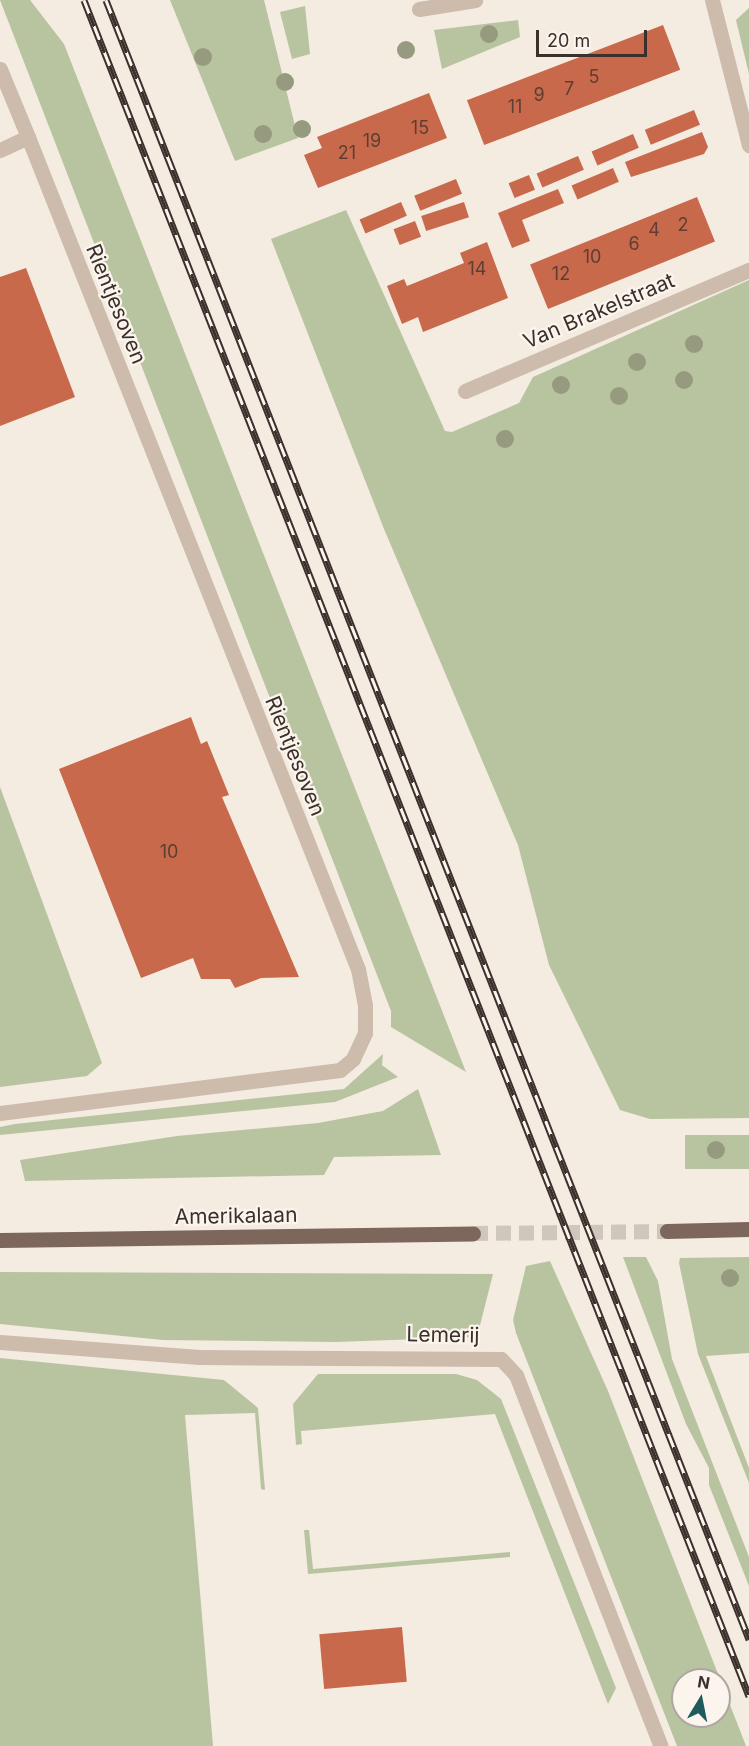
<!DOCTYPE html>
<html>
<head>
<meta charset="utf-8">
<style>
  body { margin:0 }
  #map { position:relative; width:749px; height:1746px; overflow:hidden; background:#f4ebe1; font-family:Inter,sans-serif }
  div>[style] { position:absolute }
  .green>* { inset:0; background:#b8c4a0; transform-origin:0 0 }
  .building>* { inset:0; background:#c8694b; transform-origin:0 0 }
  .major-tunnel>* { height:15px; margin-top:-7.5px; transform-origin:0; background:repeating-linear-gradient(90deg,#cfc6bd 0 15px,transparent 0 23px) }
  .minor>* { height:15px; margin:-7.5px; padding:0 7.5px; transform-origin:7.5px; border-radius:7.5px; background:#cdbbac }
  .major>* { height:15px; margin:-7.5px; padding:0 7.5px; transform-origin:7.5px; border-radius:7.5px; background:#7d675c }
  .rail>* { height:7px; margin-top:-3.5px; transform-origin:0; background:repeating-linear-gradient(90deg,#fbf5ee 0 14px,#3b302b 0 28px); box-sizing:border-box; border-block:2px solid #3b302b }
  .trees>* { width:18px; height:18px; margin:-9px; border-radius:50%; background:#969b7f }
  span { translate:-50% -50%; white-space:nowrap; text-align:center; line-height:1.15; -webkit-text-stroke:4.5px #fbf5ee; paint-order:stroke }
  .number-label { font-size:18px; color:#5e3e33 }
  .number-label span { -webkit-text-stroke-width:0 }
  .street-label { font-size:21px; color:#3b302b }
  .north { position:absolute; left:671px; top:1668px; width:60px; height:60px; box-sizing:border-box; background:#fbf5ee; border:2px solid #aea6a0; border-radius:50%; rotate:10deg; font-size:16px; font-weight:700; line-height:24px; text-align:center; color:#3b302b }
  .north::after { content:''; display:block; margin:auto; width:21px; height:27px; background:#1f5a5e; clip-path:polygon(50% 0,100% 100%,50% 72%,0 100%) }
  .scale { position:absolute; left:536px; top:30px; width:111px; height:27px; box-sizing:border-box; border:3px solid #3b302b; border-top:0; padding-left:8px; font-size:18px; line-height:21px; white-space:nowrap; color:#3b302b; -webkit-text-stroke:4px #fbf5ee; paint-order:stroke }
</style>
</head>
<body>
<div id="map">
  <div class="green">
    <i style="clip-path:polygon(0 0,30px 0,64px 44px,466px 1072px,391px 1027px,391px 1011px)"></i>
    <i style="clip-path:polygon(170px 0,264px 0,298px 138px,235px 161px)"></i>
    <i style="clip-path:polygon(305px 6px,310px 54px,292px 59px,280px 12px)"></i>
    <i style="clip-path:polygon(749px 8px,749px 74px,736px 20px)"></i>
    <i style="clip-path:polygon(518px 20px,520px 37px,442px 69px,434px 30px)"></i>
    <i style="clip-path:polygon(346px 210px,445px 431px,452px 432px,519px 403px,533px 377px,749px 280px,749px 1118px,650px 1119px,620px 1110px,549px 965px,518px 845px,384px 529px,271px 239px)"></i>
    <i style="clip-path:polygon(0 787px,102px 1063px,87px 1076px,0 1087px)"></i>
    <i style="clip-path:polygon(383px 1054px,382px 1065px,398px 1077px,335px 1102px,0 1135px,0 1127px,15px 1124px,344px 1089px)"></i>
    <i style="clip-path:polygon(418px 1089px,441px 1155px,334px 1157px,324px 1175px,25px 1181px,20px 1160px,177px 1136px,318px 1123px,383px 1111px)"></i>
    <i style="left:749px;top:1135px;width:34px;height:64px;rotate:90deg"></i>
    <i style="clip-path:polygon(623px 1257px,646px 1257px,658px 1281px,672px 1359px,749px 1557px,749px 1586px,709px 1485px,709px 1468px,686px 1424px)"></i>
    <i style="clip-path:polygon(749px 1257px,749px 1353px,706px 1356px,749px 1468px,749px 1483px,698px 1354px,679px 1263px,680px 1258px)"></i>
    <i style="clip-path:polygon(evenodd,550px 1261px,608px 1391px,746px 1746px,677px 1746px,516px 1333px,513px 1320px,526px 1266px,550px 1261px,683px 1680px,719px 1680px,719px 1716px,683px 1716px,683px 1680px)"></i>
    <i style="clip-path:polygon(0 1272px,493px 1274px,477px 1337px,335px 1342px,163px 1340px,0 1324px)"></i>
    <i style="clip-path:polygon(0 1358px,224px 1380px,258px 1408px,265px 1490px,261px 1489px,255px 1413px,185px 1415px,213px 1746px,0 1746px)"></i>
    <i style="clip-path:polygon(318px 1374px,456px 1374px,477px 1380px,501px 1399px,616px 1688px,608px 1704px,495px 1414px,301px 1431px,302px 1444px,296px 1445px,293px 1404px)"></i>
    <i style="clip-path:polygon(304px 1530px,309px 1530px,313px 1569px,510px 1552px,510px 1557px,308px 1574px)"></i>
  </div>
  <div class="building">
    <i style="left:663px;top:25px;width:48px;height:210px;rotate:69deg"></i>
    <i style="clip-path:polygon(429px 93px,447px 138px,318px 188px,304px 155px,322px 148px,317px 137px)"></i>
    <i style="left:694px;top:110px;width:16px;height:53px;rotate:68deg"></i>
    <i style="clip-path:polygon(702px 132px,708px 147px,704px 154px,631px 177px,625px 162px)"></i>
    <i style="left:633px;top:134px;width:15px;height:45px;rotate:67deg"></i>
    <i style="left:578px;top:156px;width:15px;height:45px;rotate:67deg"></i>
    <i style="left:613px;top:168px;width:15px;height:45px;rotate:67deg"></i>
    <i style="left:529px;top:175px;width:16px;height:22px;rotate:68deg"></i>
    <i style="left:456px;top:179px;width:16px;height:45px;rotate:68deg"></i>
    <i style="clip-path:polygon(558px 189px,564px 203px,522px 220px,530px 241px,512px 248px,498px 213px)"></i>
    <i style="left:697px;top:197px;width:48px;height:180px;rotate:68deg"></i>
    <i style="left:401px;top:202px;width:15px;height:45px;rotate:67deg"></i>
    <i style="left:464px;top:202px;width:16px;height:45px;rotate:72deg"></i>
    <i style="left:415px;top:221px;width:17px;height:23px;rotate:69deg"></i>
    <i style="clip-path:polygon(487px 242px,508px 298px,423px 332px,418px 317px,402px 324px,387px 286px,404px 279px,407px 286px,464px 263px,460px 253px)"></i>
    <i style="clip-path:polygon(26px 268px,75px 397px,0 426px,0 277px)"></i>
    <i style="clip-path:polygon(191px 717px,201px 744px,207px 741px,229px 795px,222px 797px,299px 977px,261px 978px,235px 988px,230px 979px,201px 979px,193px 958px,141px 978px,59px 769px)"></i>
    <i style="left:402px;top:1627px;width:55px;height:83px;rotate:85deg"></i>
  </div>
  <div class="major-tunnel">
    <i style="left:473px;top:1233px;width:194px;rotate:-0.6deg"></i>
  </div>
  <div class="minor">
    <i style="left:712px;top:0;width:150px;rotate:75.7deg"></i>
    <i style="left:419px;top:9px;width:57px;rotate:-9.1deg"></i>
    <i style="left:0;top:69px;width:74px;rotate:67.6deg"></i>
    <i style="left:0;top:150px;width:31px;rotate:-25deg"></i>
    <i style="left:28px;top:137px;width:895px;rotate:68.37deg"></i>
    <i style="left:358px;top:969px;width:37px;rotate:79deg"></i>
    <i style="left:365px;top:1005px;width:28px;rotate:90deg"></i>
    <i style="left:365px;top:1033px;width:29px;rotate:115deg"></i>
    <i style="left:353px;top:1059px;width:17px;rotate:140deg"></i>
    <i style="left:340px;top:1070px;width:343px;rotate:172.8deg"></i>
    <i style="left:465px;top:391px;width:309px;rotate:-23.1deg"></i>
    <i style="left:0;top:1342px;width:200px;rotate:4.3deg"></i>
    <i style="left:199px;top:1357px;width:302px;rotate:0.4deg"></i>
    <i style="left:501px;top:1359px;width:22px;rotate:47deg"></i>
    <i style="left:516px;top:1375px;width:398px;rotate:68.7deg"></i>
  </div>
  <div class="major">
    <i style="left:667px;top:1231px;width:82px;rotate:-1.4deg"></i>
    <i style="left:0;top:1240px;width:473px;rotate:-0.8deg"></i>
  </div>
  <div class="rail">
    <i style="left:84px;top:0;width:1822px;rotate:68.59deg"></i>
    <i style="left:106px;top:0;width:1761px;rotate:68.58deg"></i>
  </div>
  <div class="trees">
    <i style="left:489px;top:34px"></i>
    <i style="left:406px;top:50px"></i>
    <i style="left:203px;top:57px"></i>
    <i style="left:285px;top:82px"></i>
    <i style="left:302px;top:129px"></i>
    <i style="left:263px;top:134px"></i>
    <i style="left:694px;top:344px"></i>
    <i style="left:637px;top:362px"></i>
    <i style="left:684px;top:380px"></i>
    <i style="left:561px;top:385px"></i>
    <i style="left:619px;top:396px"></i>
    <i style="left:505px;top:439px"></i>
    <i style="left:716px;top:1150px"></i>
    <i style="left:730px;top:1278px"></i>
  </div>
  <div class="number-label">
    <span style="left:594px;top:77px">5</span>
    <span style="left:569px;top:89px">7</span>
    <span style="left:539px;top:95px">9</span>
    <span style="left:515px;top:107px">11</span>
    <span style="left:420px;top:128px">15</span>
    <span style="left:372px;top:141px">19</span>
    <span style="left:347px;top:153px">21</span>
    <span style="left:683px;top:225px">2</span>
    <span style="left:654px;top:230px">4</span>
    <span style="left:634px;top:244px">6</span>
    <span style="left:592px;top:257px">10</span>
    <span style="left:477px;top:269px">14</span>
    <span style="left:561px;top:274px">12</span>
    <span style="left:169px;top:852px">10</span>
  </div>
  <div class="street-label">
    <span style="left:116px;top:304px;rotate:68deg">Rientjesoven</span>
    <span style="left:599px;top:311px;rotate:-23deg">Van Brakelstraat</span>
    <span style="left:295px;top:756px;rotate:68deg">Rientjesoven</span>
    <span style="left:236px;top:1216px;rotate:-1deg">Amerikalaan</span>
    <span style="left:443px;top:1335px;rotate:1deg">Lemerij</span>
  </div>
  <div class="north">N</div>
  <div class="scale">20 m</div>
</div>
</body>
</html>
